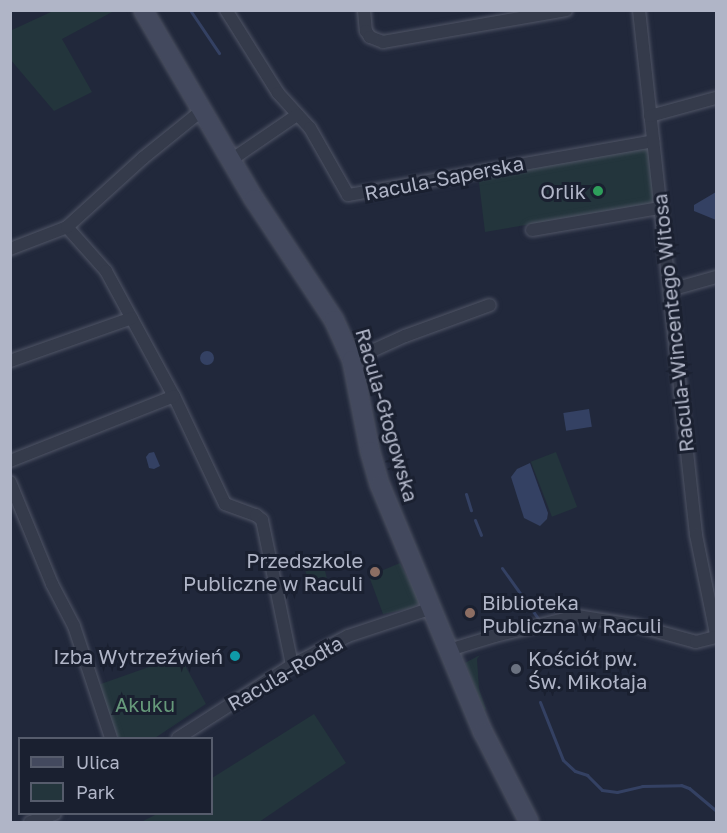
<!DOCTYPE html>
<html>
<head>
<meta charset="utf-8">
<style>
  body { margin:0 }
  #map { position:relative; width:727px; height:833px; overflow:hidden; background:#21283b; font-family:"Golos Text",sans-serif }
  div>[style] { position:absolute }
  .green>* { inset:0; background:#23353c; transform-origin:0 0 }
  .water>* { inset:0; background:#344163; transform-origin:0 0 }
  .round { border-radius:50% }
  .stream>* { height:3px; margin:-1.5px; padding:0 1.5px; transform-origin:1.5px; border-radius:1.5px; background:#344163 }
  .roads { filter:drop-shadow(0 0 2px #505566) drop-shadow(0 0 2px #505566) }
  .street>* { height:12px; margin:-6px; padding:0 6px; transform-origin:6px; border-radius:6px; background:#353b4b }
  .secondary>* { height:18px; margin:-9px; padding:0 9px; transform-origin:9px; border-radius:9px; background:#43495e }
  .dots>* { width:16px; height:16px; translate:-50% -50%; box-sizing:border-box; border:3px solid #1a2030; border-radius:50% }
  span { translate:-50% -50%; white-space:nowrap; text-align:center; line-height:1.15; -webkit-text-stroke:6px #1a2030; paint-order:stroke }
  .street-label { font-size:20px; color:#b0b5c7 }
  .poi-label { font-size:20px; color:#b0b5c7 }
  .right { translate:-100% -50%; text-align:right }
  .left { translate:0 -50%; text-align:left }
  .park-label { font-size:20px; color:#66997a }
  .frame { position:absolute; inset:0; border:12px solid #b0b5c7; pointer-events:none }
  .legend { position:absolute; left:18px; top:737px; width:195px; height:78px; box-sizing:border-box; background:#1a2030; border:2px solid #565c6c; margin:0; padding:8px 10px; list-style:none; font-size:18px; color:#b0b5c7 }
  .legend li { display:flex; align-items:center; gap:12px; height:30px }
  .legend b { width:30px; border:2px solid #565c6c }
</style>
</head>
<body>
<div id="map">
  <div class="green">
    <i style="clip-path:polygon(53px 11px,114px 11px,62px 39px,92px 92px,54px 111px,10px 59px,11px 27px,12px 30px)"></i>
    <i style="clip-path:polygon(632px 147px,648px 148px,651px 154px,656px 203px,485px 232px,478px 174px)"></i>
    <i style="left:556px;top:452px;width:59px;height:27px;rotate:69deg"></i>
    <i style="left:321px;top:555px;width:25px;height:19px;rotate:76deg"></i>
    <i style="clip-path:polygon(400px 563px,420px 601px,414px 608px,383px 614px,369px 576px)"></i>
    <i style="clip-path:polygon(480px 655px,477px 659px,479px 689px,486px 709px,484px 710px,465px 663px)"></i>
    <i style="clip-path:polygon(180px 656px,206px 704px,155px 738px,118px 738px,98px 685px)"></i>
    <i style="clip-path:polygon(314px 714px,346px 763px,259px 822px,141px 822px,157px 814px,212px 814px,212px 778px)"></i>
  </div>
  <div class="water">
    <i style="clip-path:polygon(716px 192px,716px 220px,694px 211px,694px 205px)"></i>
    <i class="round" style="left:200px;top:351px;width:14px;height:14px"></i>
    <i style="left:589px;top:409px;width:18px;height:26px;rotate:81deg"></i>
    <i style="clip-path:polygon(154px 452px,160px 466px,154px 469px,149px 468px,146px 457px,149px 453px)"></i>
    <i style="clip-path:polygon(530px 463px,548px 513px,547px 519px,540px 526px,524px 518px,511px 477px,517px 469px)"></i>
  </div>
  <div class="stream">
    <i style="left:190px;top:10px;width:52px;rotate:56deg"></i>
    <i style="left:466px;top:494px;width:17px;rotate:73deg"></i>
    <i style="left:475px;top:520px;width:16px;rotate:68deg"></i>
    <i style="left:502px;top:568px;width:65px;rotate:54.4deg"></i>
    <i style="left:540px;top:702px;width:62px;rotate:68.4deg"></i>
    <i style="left:563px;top:760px;width:16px;rotate:43deg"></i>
    <i style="left:575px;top:771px;width:13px;rotate:18deg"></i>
    <i style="left:587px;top:775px;width:21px;rotate:45deg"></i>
    <i style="left:602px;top:790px;width:15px;rotate:8deg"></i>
    <i style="left:617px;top:792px;width:26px;rotate:-13deg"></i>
    <i style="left:642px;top:786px;width:39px;rotate:-1deg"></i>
    <i style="left:681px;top:785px;width:9px;rotate:21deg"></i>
    <i style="left:689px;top:788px;width:35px;rotate:40deg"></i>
  </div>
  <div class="roads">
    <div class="street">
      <i style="left:226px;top:10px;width:98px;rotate:57.9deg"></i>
      <i style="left:278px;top:93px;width:47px;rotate:47.6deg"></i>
      <i style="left:310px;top:128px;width:77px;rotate:60.4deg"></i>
      <i style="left:348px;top:195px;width:310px;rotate:-10deg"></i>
      <i style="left:364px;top:10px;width:21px;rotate:85deg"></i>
      <i style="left:366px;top:31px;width:7px;rotate:56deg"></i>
      <i style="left:370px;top:37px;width:14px;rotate:21deg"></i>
      <i style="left:383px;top:42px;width:186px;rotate:-9.9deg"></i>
      <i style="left:639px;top:10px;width:528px;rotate:83.8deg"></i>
      <i style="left:696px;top:535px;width:101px;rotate:78.6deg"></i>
      <i style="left:650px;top:116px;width:68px;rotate:-15.3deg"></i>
      <i style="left:231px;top:160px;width:80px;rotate:-34.3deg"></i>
      <i style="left:67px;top:227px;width:59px;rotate:48.4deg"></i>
      <i style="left:106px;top:271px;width:142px;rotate:61.5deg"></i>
      <i style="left:174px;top:396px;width:119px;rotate:64.7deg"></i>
      <i style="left:225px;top:504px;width:33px;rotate:20deg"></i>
      <i style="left:256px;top:515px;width:8px;rotate:40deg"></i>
      <i style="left:262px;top:520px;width:148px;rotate:78.3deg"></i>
      <i style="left:532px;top:230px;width:130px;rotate:-9.8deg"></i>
      <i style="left:10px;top:249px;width:61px;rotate:-21.1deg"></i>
      <i style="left:67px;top:227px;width:103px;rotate:-42.2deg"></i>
      <i style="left:143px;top:158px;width:75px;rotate:-39deg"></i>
      <i style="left:670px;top:290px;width:48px;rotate:-15.8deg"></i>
      <i style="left:352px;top:360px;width:58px;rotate:-24.4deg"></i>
      <i style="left:405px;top:336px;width:90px;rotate:-20deg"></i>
      <i style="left:10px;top:361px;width:129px;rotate:-19.4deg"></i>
      <i style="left:10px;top:461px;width:176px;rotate:-21.6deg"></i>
      <i style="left:10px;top:482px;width:110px;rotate:67.6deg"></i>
      <i style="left:52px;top:584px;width:47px;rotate:62.4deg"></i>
      <i style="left:74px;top:626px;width:118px;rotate:71.7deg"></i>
      <i style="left:449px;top:650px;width:48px;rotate:-16.9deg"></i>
      <i style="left:495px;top:636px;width:84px;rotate:-13.7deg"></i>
      <i style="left:577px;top:616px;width:58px;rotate:9deg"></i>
      <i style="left:634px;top:625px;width:64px;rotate:15.3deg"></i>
      <i style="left:696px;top:642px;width:21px;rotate:-14deg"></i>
      <i style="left:178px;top:738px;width:135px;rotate:-32.6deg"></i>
      <i style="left:292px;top:665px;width:63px;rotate:-27.4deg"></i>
      <i style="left:348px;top:636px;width:89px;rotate:-18.4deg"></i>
      <i style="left:30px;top:822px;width:26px;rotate:-18deg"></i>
    </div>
    <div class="secondary">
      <i style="left:143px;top:10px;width:219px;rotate:59.6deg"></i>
      <i style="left:254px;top:199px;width:145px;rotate:56.5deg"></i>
      <i style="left:334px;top:320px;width:44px;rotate:65.8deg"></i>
      <i style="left:352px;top:360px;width:93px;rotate:78.8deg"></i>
      <i style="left:370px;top:451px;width:35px;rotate:74deg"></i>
      <i style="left:380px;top:485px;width:268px;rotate:67.4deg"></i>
      <i style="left:483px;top:732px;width:101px;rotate:62.9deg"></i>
    </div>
  </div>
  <div class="dots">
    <i style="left:598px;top:191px;background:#2e9e5b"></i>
    <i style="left:375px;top:572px;background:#8d6e63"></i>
    <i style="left:470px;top:613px;background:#8d6e63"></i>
    <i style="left:235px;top:656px;background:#0f9aa8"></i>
    <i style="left:516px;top:669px;background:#6b7280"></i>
  </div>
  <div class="street-label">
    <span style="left:444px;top:178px;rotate:-11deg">Racula-Saperska</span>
    <span style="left:673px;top:323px;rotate:-96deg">Racula-Wincentego Witosa</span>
    <span style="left:387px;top:415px;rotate:74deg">Racula-Głogowska</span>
    <span style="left:285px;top:673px;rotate:-30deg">Racula-Rodła</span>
  </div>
  <div class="poi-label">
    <span class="right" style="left:586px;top:191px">Orlik</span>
    <span class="right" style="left:363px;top:572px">Przedszkole<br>Publiczne w Raculi</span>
    <span class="left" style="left:482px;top:614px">Biblioteka<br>Publiczna w Raculi</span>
    <span class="right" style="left:223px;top:656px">Izba Wytrzeźwień</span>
    <span class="left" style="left:528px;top:670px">Kościół pw.<br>Św. Mikołaja</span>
  </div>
  <div class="park-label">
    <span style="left:145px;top:704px">Akuku</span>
  </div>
  <div class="frame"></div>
  <ul class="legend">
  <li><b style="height:8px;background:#43495e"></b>Ulica</li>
  <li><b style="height:16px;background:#23353c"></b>Park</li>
  </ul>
</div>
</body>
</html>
